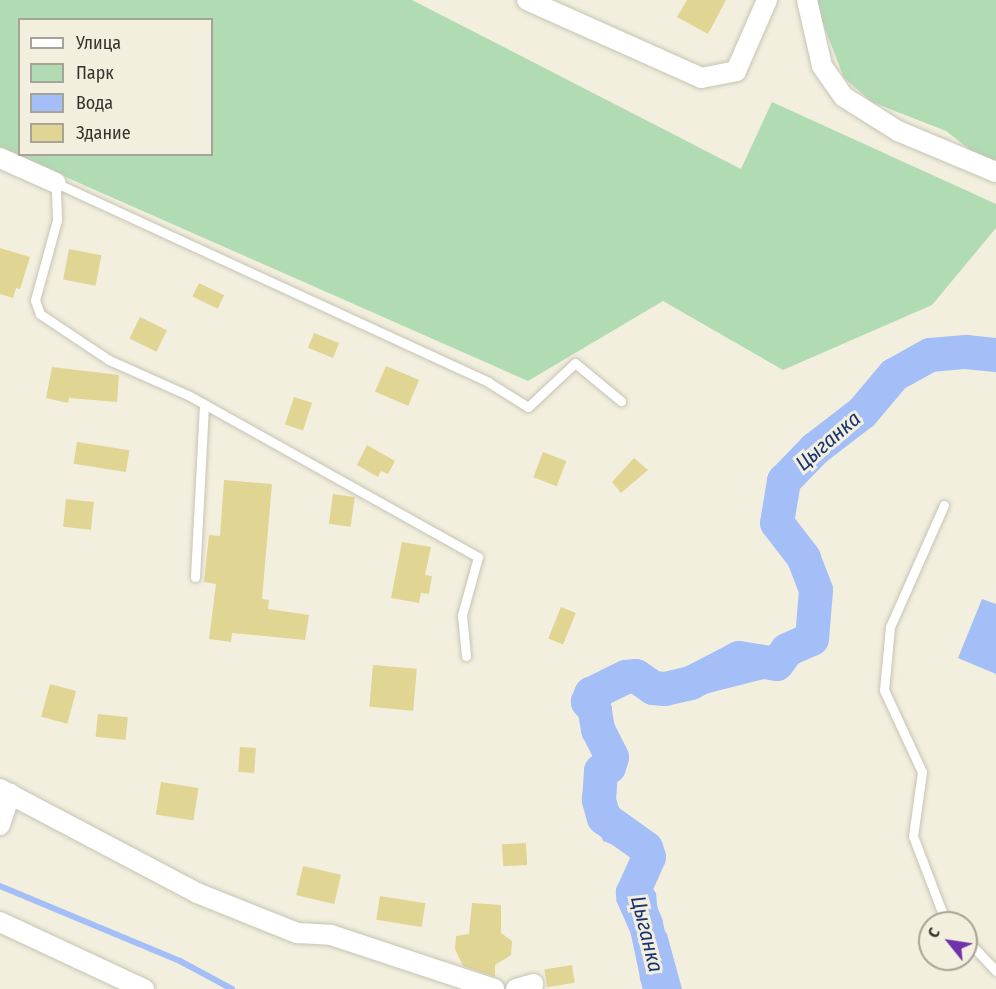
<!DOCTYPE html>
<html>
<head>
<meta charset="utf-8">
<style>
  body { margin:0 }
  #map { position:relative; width:996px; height:989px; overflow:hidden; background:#f2efde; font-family:"Fira Sans Condensed",sans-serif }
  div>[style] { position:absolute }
  .green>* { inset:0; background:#b0dbb3 }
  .water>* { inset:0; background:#a4bff7 }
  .stream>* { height:6px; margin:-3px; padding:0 3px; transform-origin:3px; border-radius:3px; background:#a4bff7 }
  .river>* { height:34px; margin:-17px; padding:0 17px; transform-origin:17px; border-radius:17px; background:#a4bff7 }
  .building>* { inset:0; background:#e1d594; transform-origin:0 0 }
  .roads { filter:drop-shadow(0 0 2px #c7c4b3) drop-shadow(0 0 2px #c7c4b3) }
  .lane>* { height:9px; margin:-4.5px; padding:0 4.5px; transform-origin:4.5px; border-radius:4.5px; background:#fff }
  .street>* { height:20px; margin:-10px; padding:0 10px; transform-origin:10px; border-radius:10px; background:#fff }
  span { translate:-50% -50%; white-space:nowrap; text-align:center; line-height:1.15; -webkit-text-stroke:6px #f2efde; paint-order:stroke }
  .water-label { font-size:21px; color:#193272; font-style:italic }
  .legend { position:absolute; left:18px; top:18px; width:195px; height:138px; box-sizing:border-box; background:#f2efde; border:2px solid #a6a497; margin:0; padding:8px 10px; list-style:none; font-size:18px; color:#35342d }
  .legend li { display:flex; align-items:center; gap:12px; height:30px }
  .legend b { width:30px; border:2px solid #a6a497 }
  .north { position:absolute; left:918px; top:911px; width:60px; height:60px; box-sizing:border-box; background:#f2efde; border:2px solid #a6a497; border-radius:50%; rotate:300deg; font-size:16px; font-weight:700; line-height:24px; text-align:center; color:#35342d }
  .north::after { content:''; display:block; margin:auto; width:21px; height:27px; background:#7032a8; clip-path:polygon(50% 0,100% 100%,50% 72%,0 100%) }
</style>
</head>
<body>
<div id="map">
  <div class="green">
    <i style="clip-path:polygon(evenodd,0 0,412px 0,741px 169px,772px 102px,996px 204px,996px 228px,932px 305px,783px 370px,663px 301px,528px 381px,0 148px,0 0,20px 20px,212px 20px,212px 154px,20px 154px,20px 20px)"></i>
    <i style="clip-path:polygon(814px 0,996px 0,996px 164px,982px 159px,946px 131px,872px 102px,844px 78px)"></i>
  </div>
  <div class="water">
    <i style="clip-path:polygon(982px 599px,996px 604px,996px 674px,958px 658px)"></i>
    <i style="clip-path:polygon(741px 653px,770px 653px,792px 663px,782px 673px,764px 679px,681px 700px,664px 698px,669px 686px)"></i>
    <i style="clip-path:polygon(609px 798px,615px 800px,630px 829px,623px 843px,616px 846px,603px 841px,593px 815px,592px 801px)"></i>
    <i style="clip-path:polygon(652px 887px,656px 893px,659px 923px,667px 934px,682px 989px,644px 989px,640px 980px,638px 950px,616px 900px,618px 894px)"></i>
  </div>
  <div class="stream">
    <i style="left:0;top:886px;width:195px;rotate:22.6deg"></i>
    <i style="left:180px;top:961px;width:59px;rotate:28.3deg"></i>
  </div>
  <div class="river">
    <i style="left:660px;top:989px;width:66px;rotate:-102.2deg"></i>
    <i style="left:646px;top:924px;width:34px;rotate:-113deg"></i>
    <i style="left:633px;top:893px;width:39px;rotate:-66deg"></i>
    <i style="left:649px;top:857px;width:9px;rotate:-108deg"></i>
    <i style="left:646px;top:848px;width:52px;rotate:-144.5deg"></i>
    <i style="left:604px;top:818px;width:19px;rotate:-106deg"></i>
    <i style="left:599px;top:800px;width:29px;rotate:-86deg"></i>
    <i style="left:601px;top:771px;width:9px;rotate:-27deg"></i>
    <i style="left:609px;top:767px;width:10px;rotate:-73deg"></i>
    <i style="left:612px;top:757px;width:30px;rotate:-117deg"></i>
    <i style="left:598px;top:730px;width:20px;rotate:-99deg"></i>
    <i style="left:595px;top:710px;width:11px;rotate:-131deg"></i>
    <i style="left:588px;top:702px;width:9px;rotate:-69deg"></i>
    <i style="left:591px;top:694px;width:39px;rotate:-26deg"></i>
    <i style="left:626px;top:677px;width:10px;rotate:-6deg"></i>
    <i style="left:636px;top:676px;width:21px;rotate:35deg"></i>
    <i style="left:653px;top:688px;width:12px;rotate:5deg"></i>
    <i style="left:665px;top:689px;width:27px;rotate:-13deg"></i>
    <i style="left:691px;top:683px;width:54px;rotate:-27.5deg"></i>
    <i style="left:739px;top:658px;width:38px;rotate:9deg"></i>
    <i style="left:777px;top:664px;width:17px;rotate:-54deg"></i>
    <i style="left:787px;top:650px;width:27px;rotate:-24deg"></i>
    <i style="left:812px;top:639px;width:49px;rotate:-85.3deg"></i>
    <i style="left:816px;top:590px;width:34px;rotate:-111deg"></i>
    <i style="left:804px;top:558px;width:44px;rotate:-127.6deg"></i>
    <i style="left:777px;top:523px;width:43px;rotate:-80.5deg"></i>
    <i style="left:784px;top:481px;width:45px;rotate:-45.9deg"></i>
    <i style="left:815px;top:449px;width:59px;rotate:-37.5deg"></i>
    <i style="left:862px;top:413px;width:50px;rotate:-49.9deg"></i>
    <i style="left:894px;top:375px;width:41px;rotate:-29.1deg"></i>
    <i style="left:930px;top:355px;width:36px;rotate:-5deg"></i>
    <i style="left:966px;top:352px;width:30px;rotate:6deg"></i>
  </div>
  <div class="building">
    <i style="clip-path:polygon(687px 0,726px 0,708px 34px,677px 17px)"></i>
    <i style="clip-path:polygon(0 248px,30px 257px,20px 289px,16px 288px,13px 298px,0 294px)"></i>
    <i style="left:69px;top:249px;width:33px;height:31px;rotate:11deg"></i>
    <i style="left:199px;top:283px;width:28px;height:15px;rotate:26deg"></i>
    <i style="left:140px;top:317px;width:30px;height:24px;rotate:26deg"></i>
    <i style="left:314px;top:333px;width:27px;height:16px;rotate:22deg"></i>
    <i style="left:386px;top:366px;width:36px;height:28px;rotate:23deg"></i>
    <i style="clip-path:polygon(52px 367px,119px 375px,117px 402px,69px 398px,68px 403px,46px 398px)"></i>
    <i style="left:294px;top:397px;width:19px;height:29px;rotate:18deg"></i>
    <i style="left:77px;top:442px;width:53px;height:22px;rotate:9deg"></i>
    <i style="clip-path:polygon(367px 445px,395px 461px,388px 474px,381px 471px,378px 477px,357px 465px)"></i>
    <i style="left:543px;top:452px;width:25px;height:27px;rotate:21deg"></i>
    <i style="clip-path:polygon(634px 458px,648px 470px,621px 493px,612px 482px)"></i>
    <i style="clip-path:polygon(224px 480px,272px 484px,262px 599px,269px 600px,268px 609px,309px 615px,305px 640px,232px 633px,231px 642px,209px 639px,216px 584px,204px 582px,209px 535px,220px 536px)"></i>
    <i style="left:333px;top:494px;width:22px;height:30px;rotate:8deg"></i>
    <i style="left:66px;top:499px;width:28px;height:28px;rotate:6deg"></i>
    <i style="clip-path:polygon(402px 542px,431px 547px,425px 575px,432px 576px,429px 594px,421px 593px,419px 603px,391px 598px)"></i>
    <i style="left:561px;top:607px;width:16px;height:34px;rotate:22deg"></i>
    <i style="left:373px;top:665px;width:44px;height:42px;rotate:5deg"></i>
    <i style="left:50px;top:684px;width:27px;height:34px;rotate:15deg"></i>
    <i style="left:98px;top:714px;width:30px;height:23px;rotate:6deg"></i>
    <i style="left:240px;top:747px;width:16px;height:25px;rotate:4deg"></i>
    <i style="left:161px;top:782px;width:38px;height:33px;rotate:9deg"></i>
    <i style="left:526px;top:843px;width:22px;height:24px;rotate:87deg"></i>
    <i style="left:303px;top:866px;width:39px;height:30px;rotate:13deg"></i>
    <i style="left:380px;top:896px;width:46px;height:24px;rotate:9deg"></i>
    <i style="clip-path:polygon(472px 903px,501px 905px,501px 933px,512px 941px,511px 955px,495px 965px,495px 977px,463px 966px,455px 949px,456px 936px,469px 934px)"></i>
    <i style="left:572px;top:965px;width:18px;height:28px;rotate:81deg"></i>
  </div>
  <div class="roads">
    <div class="lane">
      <i style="left:944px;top:505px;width:133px;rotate:113.9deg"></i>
      <i style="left:890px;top:627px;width:63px;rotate:95.4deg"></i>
      <i style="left:884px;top:690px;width:90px;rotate:65.1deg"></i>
      <i style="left:922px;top:772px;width:65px;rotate:98deg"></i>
      <i style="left:913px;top:836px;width:87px;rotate:69.1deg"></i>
      <i style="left:944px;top:917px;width:9px;rotate:41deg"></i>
      <i style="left:195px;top:577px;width:173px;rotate:-87deg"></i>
      <i style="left:466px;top:656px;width:41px;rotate:-95.6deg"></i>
      <i style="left:462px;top:615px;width:60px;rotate:-74.6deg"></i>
      <i style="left:478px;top:557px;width:330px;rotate:-150.8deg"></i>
      <i style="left:190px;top:396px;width:89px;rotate:-156deg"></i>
      <i style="left:109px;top:360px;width:83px;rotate:-146.3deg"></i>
      <i style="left:40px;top:314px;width:15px;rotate:-110deg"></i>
      <i style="left:35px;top:300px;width:83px;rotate:-74.6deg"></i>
      <i style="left:57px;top:220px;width:37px;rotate:-92deg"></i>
      <i style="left:56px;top:183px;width:476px;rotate:24.7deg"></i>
      <i style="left:488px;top:382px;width:47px;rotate:32deg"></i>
      <i style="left:528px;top:407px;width:64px;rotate:-43.1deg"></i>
      <i style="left:575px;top:363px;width:60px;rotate:39.6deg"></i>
      <i style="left:966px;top:939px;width:44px;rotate:46.8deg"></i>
    </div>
    <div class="street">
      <i style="left:527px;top:0;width:191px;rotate:24.1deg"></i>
      <i style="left:701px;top:78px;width:36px;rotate:-11deg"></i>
      <i style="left:736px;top:71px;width:77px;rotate:-66.4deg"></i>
      <i style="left:807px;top:0;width:68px;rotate:77.2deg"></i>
      <i style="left:822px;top:66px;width:38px;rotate:55deg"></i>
      <i style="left:844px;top:97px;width:64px;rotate:32.2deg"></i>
      <i style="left:898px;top:131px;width:106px;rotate:22.7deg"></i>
      <i style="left:0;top:158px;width:61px;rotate:24.1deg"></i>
      <i style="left:0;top:789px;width:223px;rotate:27.8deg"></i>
      <i style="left:197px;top:893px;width:108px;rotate:21.8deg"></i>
      <i style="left:297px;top:933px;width:34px;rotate:3deg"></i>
      <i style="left:331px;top:935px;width:172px;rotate:18.3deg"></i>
      <i style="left:0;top:825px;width:33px;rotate:-72deg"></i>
      <i style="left:0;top:922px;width:159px;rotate:25deg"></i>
      <i style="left:516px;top:989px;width:18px;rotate:-16deg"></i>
    </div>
  </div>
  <div class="water-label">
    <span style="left:828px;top:441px;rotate:-41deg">Цыганка</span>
    <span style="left:647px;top:934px;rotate:76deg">Цыганка</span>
  </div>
  <ul class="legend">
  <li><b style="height:8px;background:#fff"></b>Улица</li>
  <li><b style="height:16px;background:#b0dbb3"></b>Парк</li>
  <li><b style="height:16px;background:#a4bff7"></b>Вода</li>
  <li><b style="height:16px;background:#e1d594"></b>Здание</li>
  </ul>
  <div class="north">С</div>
</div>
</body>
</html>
